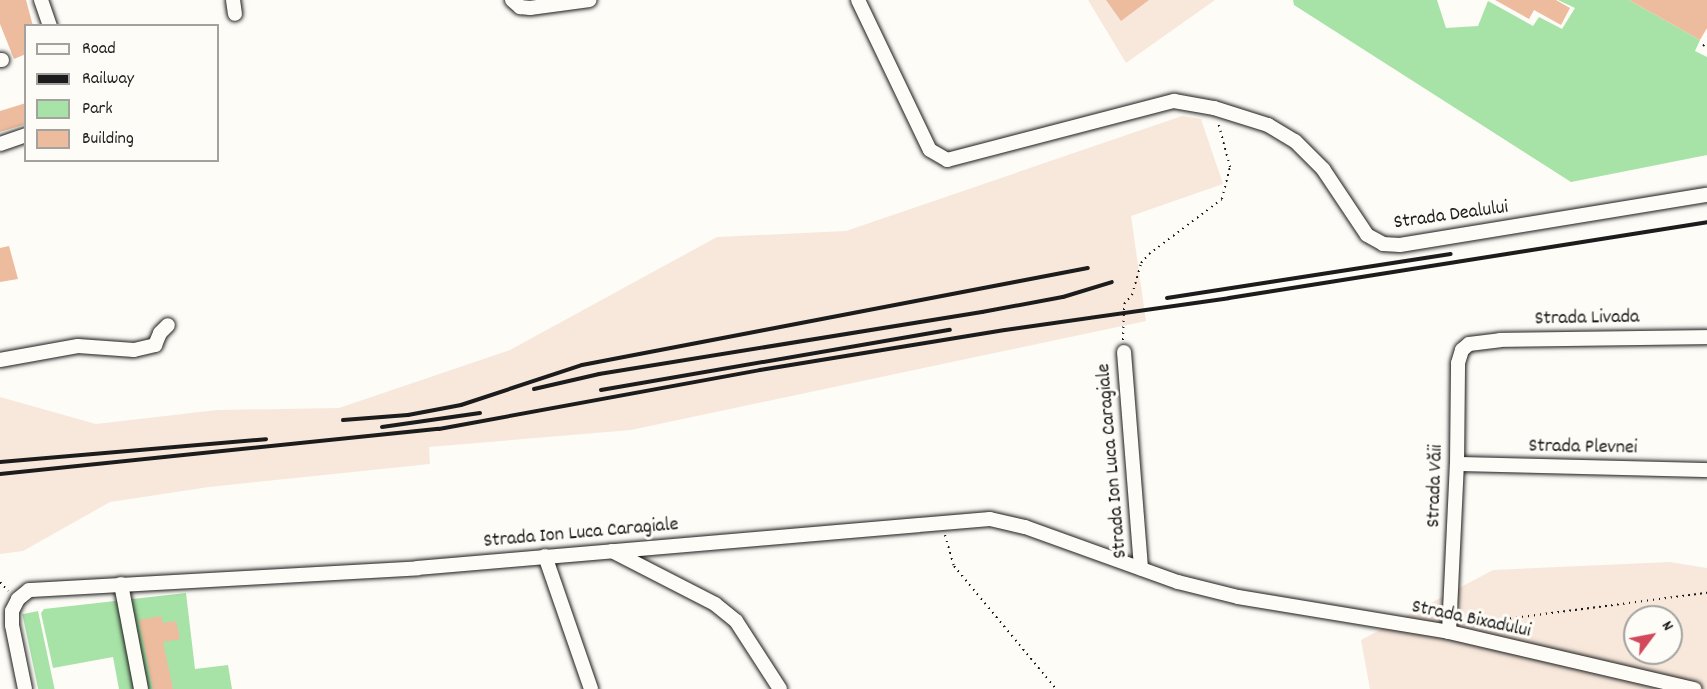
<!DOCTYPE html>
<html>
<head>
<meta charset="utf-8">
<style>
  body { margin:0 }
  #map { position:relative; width:1707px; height:689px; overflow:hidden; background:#fdfcf7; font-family:Dekko,sans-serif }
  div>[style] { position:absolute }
  .built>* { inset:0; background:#f8e8dc }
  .green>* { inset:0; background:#a7e2a7; transform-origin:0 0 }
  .building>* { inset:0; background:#edbb9e }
  .path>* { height:2px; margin-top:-1px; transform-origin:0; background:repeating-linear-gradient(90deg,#1c1c1c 0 1.5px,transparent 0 6px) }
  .roads { filter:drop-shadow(0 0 2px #1c1c1c) drop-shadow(0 0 2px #1c1c1c) }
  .minor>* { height:14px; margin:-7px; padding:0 7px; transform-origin:7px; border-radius:7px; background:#fdfcf7 }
  .rail>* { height:4px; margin:-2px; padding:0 2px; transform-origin:2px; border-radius:2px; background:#1c1c1c }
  span { translate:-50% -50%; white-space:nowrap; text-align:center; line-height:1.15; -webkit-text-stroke:6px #fdfcf7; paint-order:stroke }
  .street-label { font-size:20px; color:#1c1c1c }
  .legend { position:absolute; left:24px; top:24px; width:195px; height:138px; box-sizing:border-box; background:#fdfcf7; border:2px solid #a3a29f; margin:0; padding:8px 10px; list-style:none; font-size:18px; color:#1c1c1c }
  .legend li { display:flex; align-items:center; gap:12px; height:30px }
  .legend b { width:30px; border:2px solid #a3a29f }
  .north { position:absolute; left:1623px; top:605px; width:60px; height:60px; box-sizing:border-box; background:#fdfcf7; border:2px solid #a3a29f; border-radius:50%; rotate:58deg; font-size:16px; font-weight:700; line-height:24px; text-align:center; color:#1c1c1c }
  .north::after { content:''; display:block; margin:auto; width:21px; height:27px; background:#d1495b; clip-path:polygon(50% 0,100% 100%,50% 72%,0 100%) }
</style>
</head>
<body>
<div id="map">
  <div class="built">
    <i style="clip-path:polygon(1088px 0,1215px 0,1126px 63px)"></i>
    <i style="clip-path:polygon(1182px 116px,1201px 119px,1223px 184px,1131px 216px,1146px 321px,631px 430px,429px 447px,430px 464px,209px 487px,110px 502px,23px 551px,0 554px,0 397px,96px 424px,217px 410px,339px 408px,510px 350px,717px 237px,846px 231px)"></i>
    <i style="clip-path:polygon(evenodd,1670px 562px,1707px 568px,1707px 689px,1370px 689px,1361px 640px,1493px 570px,1670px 562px,1635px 617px,1671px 617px,1671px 653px,1635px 653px,1635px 617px)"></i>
  </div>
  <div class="green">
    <i style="clip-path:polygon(1293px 0,1437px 0,1446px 28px,1478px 26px,1488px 1px,1533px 26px,1539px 17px,1562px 29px,1575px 8px,1558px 0,1629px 0,1700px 40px,1695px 51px,1707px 57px,1707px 155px,1571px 182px,1294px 5px)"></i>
    <i style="clip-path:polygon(186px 593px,195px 669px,228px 665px,232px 689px,119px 689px,113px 657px,53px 668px,41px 613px,44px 609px)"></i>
    <i style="left:38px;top:611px;width:80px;height:16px;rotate:78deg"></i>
  </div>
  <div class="building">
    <i style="clip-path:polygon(0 0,26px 0,33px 26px,26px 26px,26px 54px,14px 59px,0 24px)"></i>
    <i style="clip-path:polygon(1106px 0,1149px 0,1121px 21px)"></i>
    <i style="clip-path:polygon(1495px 0,1556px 0,1570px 8px,1561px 25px,1534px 10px,1529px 19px)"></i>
    <i style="clip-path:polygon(1629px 0,1707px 0,1707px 28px,1700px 40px)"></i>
    <i style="clip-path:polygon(26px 103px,26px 124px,0 132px,0 111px)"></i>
    <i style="clip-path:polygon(9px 246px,18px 279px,0 282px,0 248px)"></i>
    <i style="clip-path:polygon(161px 616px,163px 623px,176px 621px,180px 639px,163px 642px,173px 689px,153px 689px,139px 620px)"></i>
  </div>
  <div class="path">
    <i style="left:1703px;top:46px;width:6px;rotate:-45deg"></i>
    <i style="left:1123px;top:340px;width:36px;rotate:-88deg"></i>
    <i style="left:1124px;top:304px;width:12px;rotate:-48deg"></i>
    <i style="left:1132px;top:295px;width:33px;rotate:-74deg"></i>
    <i style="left:1141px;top:263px;width:12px;rotate:-48deg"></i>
    <i style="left:1149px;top:254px;width:91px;rotate:-37deg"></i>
    <i style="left:1222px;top:199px;width:33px;rotate:-76deg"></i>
    <i style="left:1230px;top:167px;width:47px;rotate:-104.9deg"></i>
    <i style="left:945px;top:535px;width:32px;rotate:74deg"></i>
    <i style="left:954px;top:566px;width:160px;rotate:50.3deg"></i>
    <i style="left:0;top:582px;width:12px;rotate:48deg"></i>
    <i style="left:1479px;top:626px;width:20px;rotate:-18deg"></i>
    <i style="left:1498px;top:620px;width:211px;rotate:-7.4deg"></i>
  </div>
  <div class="roads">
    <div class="minor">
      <i style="left:41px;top:0;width:28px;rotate:71deg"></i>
      <i style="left:233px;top:0;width:14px;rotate:82deg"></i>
      <i style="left:512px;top:0;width:11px;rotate:41deg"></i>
      <i style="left:520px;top:7px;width:10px;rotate:6deg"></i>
      <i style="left:530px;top:8px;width:60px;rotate:-7.7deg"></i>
      <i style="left:858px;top:0;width:166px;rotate:64.4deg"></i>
      <i style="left:930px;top:150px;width:20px;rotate:30deg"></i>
      <i style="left:947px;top:160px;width:235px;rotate:-14.6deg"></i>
      <i style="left:1174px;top:101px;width:41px;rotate:9.9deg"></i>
      <i style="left:1214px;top:108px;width:57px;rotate:17.5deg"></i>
      <i style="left:1268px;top:125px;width:31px;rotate:31deg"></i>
      <i style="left:1295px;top:141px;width:40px;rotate:45deg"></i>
      <i style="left:1323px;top:169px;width:79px;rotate:56.3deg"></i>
      <i style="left:1367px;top:235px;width:18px;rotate:29deg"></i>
      <i style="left:1383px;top:244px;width:17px;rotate:3deg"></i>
      <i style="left:1400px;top:245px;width:311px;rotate:-9.3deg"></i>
      <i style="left:0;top:60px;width:2px"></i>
      <i style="left:0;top:144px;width:28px;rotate:-19deg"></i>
      <i style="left:1124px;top:352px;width:217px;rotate:85.5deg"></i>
      <i style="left:0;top:360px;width:79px;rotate:-10.2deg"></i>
      <i style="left:78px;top:346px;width:56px;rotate:4.1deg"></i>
      <i style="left:134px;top:350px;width:22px;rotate:-13deg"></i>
      <i style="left:155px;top:345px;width:13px;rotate:-67deg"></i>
      <i style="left:160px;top:333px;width:11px;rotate:-45deg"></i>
      <i style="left:1457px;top:464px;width:250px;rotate:1.4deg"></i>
      <i style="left:612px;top:551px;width:116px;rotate:27.2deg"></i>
      <i style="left:715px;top:604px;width:27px;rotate:39deg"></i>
      <i style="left:736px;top:621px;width:81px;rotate:57.1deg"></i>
      <i style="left:545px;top:556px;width:141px;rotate:70.9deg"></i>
      <i style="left:121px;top:584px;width:107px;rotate:79.2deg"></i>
      <i style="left:1449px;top:632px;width:168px;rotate:-87.3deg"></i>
      <i style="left:1457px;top:464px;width:101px;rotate:-89.4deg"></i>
      <i style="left:1458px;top:363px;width:14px;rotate:-73deg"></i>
      <i style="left:1462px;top:350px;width:9px;rotate:-41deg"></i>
      <i style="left:1469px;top:344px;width:31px;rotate:-7deg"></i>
      <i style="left:1500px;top:340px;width:207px;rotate:-0.8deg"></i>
      <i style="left:25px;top:689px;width:65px;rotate:-101.5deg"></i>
      <i style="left:12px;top:625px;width:14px;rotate:-90deg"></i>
      <i style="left:12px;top:611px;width:13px;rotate:-63deg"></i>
      <i style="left:18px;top:599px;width:14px;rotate:-39deg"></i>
      <i style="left:29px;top:590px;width:389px;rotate:-3.2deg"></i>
      <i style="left:417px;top:568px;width:575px;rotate:-4.89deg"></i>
      <i style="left:990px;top:519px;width:36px;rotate:13deg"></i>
      <i style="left:1025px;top:527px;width:163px;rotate:19.8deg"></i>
      <i style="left:1178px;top:582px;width:62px;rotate:14deg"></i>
      <i style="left:1238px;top:597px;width:214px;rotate:9.4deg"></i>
      <i style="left:1449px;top:632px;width:252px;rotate:13.1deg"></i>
    </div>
  </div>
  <div class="rail">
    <i style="left:1167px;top:298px;width:287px;rotate:-8.8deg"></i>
    <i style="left:534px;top:389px;width:67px;rotate:-13deg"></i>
    <i style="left:599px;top:374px;width:388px;rotate:-9.2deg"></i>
    <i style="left:982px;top:312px;width:82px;rotate:-10.5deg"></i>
    <i style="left:1063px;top:297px;width:51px;rotate:-17deg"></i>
    <i style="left:601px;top:390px;width:354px;rotate:-9.8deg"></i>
    <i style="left:343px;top:420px;width:65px;rotate:-4.4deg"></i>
    <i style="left:408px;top:415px;width:54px;rotate:-10.7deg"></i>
    <i style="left:461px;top:405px;width:127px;rotate:-18.3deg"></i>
    <i style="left:582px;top:365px;width:515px;rotate:-10.85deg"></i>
    <i style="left:382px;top:427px;width:99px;rotate:-8.1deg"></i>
    <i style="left:0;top:462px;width:267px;rotate:-4.9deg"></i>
    <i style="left:0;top:474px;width:441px;rotate:-5.9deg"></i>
    <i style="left:439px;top:429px;width:326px;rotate:-10.4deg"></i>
    <i style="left:760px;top:370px;width:248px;rotate:-9.3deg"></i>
    <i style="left:1005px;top:330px;width:226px;rotate:-8.1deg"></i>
    <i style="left:1229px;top:298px;width:484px;rotate:-9deg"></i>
  </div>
  <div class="street-label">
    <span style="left:1451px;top:216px;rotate:-8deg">Strada Dealului</span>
    <span style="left:1587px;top:319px;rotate:-1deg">Strada Livada</span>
    <span style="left:1583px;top:448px;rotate:1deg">Strada Plevnei</span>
    <span style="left:1113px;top:461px;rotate:-95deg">Strada Ion Luca Caragiale</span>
    <span style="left:1436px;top:486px;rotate:-88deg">Strada Văii</span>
    <span style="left:581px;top:534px;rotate:-5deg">Strada Ion Luca Caragiale</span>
    <span style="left:1471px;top:620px;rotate:12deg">Strada Bixadului</span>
  </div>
  <ul class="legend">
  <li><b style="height:8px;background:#fdfcf7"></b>Road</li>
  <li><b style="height:8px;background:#1c1c1c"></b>Railway</li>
  <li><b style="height:16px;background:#a7e2a7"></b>Park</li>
  <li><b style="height:16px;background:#edbb9e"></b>Building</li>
  </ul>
  <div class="north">N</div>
</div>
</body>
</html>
